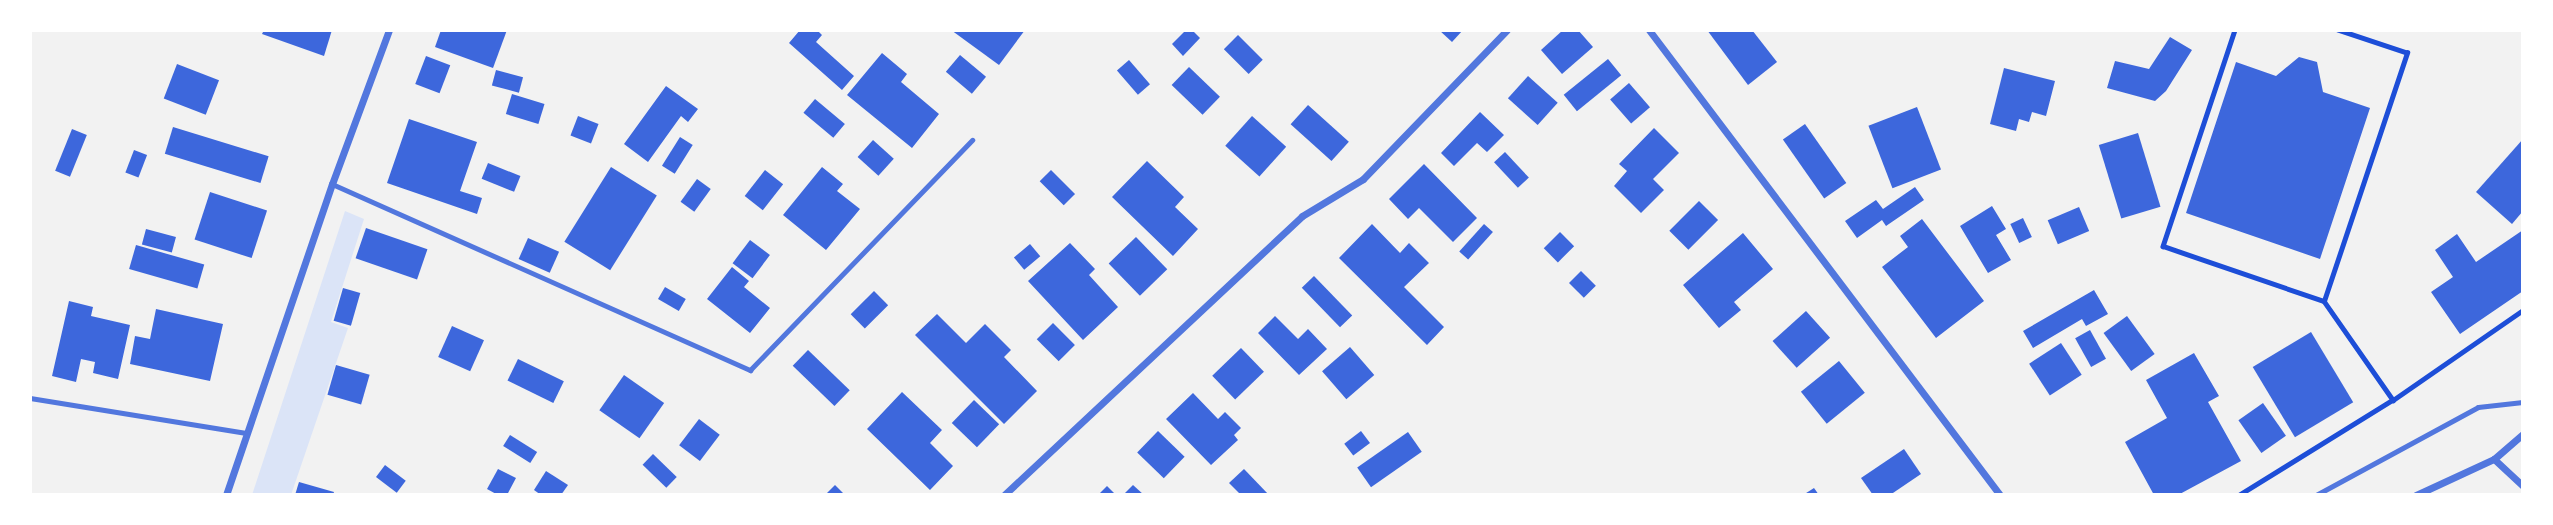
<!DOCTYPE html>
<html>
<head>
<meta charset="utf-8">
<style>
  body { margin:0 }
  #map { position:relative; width:2553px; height:525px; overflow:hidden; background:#f2f2f2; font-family:"PT Serif",serif }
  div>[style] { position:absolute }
  .green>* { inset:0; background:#dbe4f7 }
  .building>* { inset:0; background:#3d67dc; transform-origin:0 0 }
  .path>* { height:4.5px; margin:-2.25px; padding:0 2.25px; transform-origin:2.25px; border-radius:2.25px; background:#1d4ed8 }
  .service>* { height:5px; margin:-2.5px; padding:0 2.5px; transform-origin:2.5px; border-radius:2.5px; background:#5277de }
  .minor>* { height:7px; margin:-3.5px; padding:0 3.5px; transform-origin:3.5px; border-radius:3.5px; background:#5277de }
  span { translate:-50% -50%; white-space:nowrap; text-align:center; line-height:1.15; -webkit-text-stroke:5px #fff; paint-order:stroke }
  .frame { position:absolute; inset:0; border:32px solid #fff; pointer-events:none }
</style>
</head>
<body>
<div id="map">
  <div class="green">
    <i style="clip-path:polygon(345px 211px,364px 219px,331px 322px,348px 328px,291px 495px,252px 495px)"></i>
  </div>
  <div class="building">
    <i style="clip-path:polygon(264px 30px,332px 30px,324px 56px,262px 34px)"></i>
    <i style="clip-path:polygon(441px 30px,507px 30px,493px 68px,435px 47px)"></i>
    <i style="clip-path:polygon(800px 30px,817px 30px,822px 35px,816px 42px,854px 76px,842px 90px,789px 43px)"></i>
    <i style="clip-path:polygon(951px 30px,1025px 30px,999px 65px)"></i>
    <i style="clip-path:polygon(1186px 30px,1192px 30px,1200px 38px,1183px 56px,1172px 44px)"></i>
    <i style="clip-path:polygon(1439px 30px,1463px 30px,1452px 42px)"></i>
    <i style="clip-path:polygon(1563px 30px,1578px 30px,1593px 47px,1562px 74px,1541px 50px)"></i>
    <i style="clip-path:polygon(1707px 30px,1752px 30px,1777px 62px,1748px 85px)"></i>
    <i style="left:1238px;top:35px;width:35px;height:20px;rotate:45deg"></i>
    <i style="clip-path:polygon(2170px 37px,2192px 50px,2166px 91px,2155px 101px,2107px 88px,2115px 61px,2149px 69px)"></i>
    <i style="clip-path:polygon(882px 53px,907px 74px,901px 82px,939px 114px,912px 148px,847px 95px)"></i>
    <i style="left:960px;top:55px;width:34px;height:22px;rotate:40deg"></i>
    <i style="left:426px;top:56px;width:26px;height:30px;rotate:21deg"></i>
    <i style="clip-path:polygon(2299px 57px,2317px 62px,2323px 92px,2370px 108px,2320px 259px,2186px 213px,2236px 62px,2276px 76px)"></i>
    <i style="left:1608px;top:59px;width:21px;height:57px;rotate:51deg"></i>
    <i style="left:1129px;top:60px;width:32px;height:16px;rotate:49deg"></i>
    <i style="left:177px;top:64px;width:45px;height:37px;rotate:21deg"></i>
    <i style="left:1189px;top:67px;width:43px;height:25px;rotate:44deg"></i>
    <i style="clip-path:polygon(2004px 68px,2055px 81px,2046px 116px,2032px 112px,2029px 122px,2019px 119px,2016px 131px,1990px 124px)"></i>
    <i style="left:496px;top:70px;width:28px;height:16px;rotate:15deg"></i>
    <i style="left:1528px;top:76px;width:40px;height:30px;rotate:42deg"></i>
    <i style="left:1629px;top:83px;width:32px;height:25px;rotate:49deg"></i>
    <i style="clip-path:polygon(666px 86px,698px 109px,688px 122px,681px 116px,648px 162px,624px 144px)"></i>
    <i style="left:512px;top:94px;width:34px;height:21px;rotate:17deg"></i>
    <i style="left:815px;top:99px;width:39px;height:18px;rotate:40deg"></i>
    <i style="left:1308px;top:105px;width:55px;height:26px;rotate:42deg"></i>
    <i style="left:1917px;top:107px;width:67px;height:52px;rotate:69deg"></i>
    <i style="clip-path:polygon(1480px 112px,1504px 135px,1487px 152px,1477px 143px,1454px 166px,1441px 153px)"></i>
    <i style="left:578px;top:116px;width:22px;height:21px;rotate:21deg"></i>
    <i style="left:1252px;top:116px;width:46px;height:40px;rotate:42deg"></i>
    <i style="clip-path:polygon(409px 119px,477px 142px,460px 191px,482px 198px,477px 214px,387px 183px)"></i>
    <i style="left:1805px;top:124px;width:72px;height:27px;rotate:55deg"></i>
    <i style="left:173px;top:127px;width:100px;height:28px;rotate:17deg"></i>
    <i style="clip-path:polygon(1654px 128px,1679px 153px,1653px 179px,1664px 190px,1641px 213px,1614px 186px,1627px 171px,1619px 164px)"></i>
    <i style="left:72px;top:129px;width:16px;height:45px;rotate:22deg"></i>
    <i style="left:2138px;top:133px;width:77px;height:41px;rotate:73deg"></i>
    <i style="left:680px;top:137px;width:15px;height:34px;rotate:32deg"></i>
    <i style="clip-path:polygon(2523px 139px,2523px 211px,2512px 224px,2476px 192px)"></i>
    <i style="left:873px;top:140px;width:28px;height:23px;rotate:42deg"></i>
    <i style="left:134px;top:150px;width:14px;height:24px;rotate:21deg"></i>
    <i style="left:1505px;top:152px;width:35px;height:15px;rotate:47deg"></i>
    <i style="clip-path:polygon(1147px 161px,1184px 197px,1175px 207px,1198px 229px,1173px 256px,1112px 197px)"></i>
    <i style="left:488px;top:163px;width:35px;height:17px;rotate:22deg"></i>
    <i style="clip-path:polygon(1424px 164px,1477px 218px,1453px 242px,1419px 208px,1408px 219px,1389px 199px)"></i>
    <i style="left:611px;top:167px;width:54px;height:88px;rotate:32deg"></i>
    <i style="clip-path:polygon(822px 167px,843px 184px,837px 191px,860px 209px,826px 250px,783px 215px)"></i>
    <i style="left:765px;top:170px;width:23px;height:33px;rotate:38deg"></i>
    <i style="left:1051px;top:170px;width:34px;height:16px;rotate:45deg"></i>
    <i style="left:697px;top:179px;width:17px;height:28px;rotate:36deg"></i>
    <i style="clip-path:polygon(1915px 187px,1924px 200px,1886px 226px,1882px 220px,1857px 238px,1845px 221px,1876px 200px,1883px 209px)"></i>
    <i style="left:210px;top:192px;width:60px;height:50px;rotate:18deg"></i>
    <i style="left:1699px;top:201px;width:27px;height:42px;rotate:45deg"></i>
    <i style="clip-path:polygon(1992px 206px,2006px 229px,1996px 235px,2011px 260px,1988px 273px,1960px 226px)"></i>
    <i style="left:2079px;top:207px;width:26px;height:34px;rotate:67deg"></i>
    <i style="left:2023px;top:218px;width:21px;height:14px;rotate:65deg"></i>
    <i style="clip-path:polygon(1922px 219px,1984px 301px,1936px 338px,1882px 267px,1908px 247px,1900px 236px)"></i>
    <i style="clip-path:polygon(1372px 224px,1400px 253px,1409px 243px,1429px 263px,1404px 287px,1444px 327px,1427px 345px,1339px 258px)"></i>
    <i style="left:1484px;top:224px;width:12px;height:37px;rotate:42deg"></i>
    <i style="left:366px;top:228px;width:65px;height:32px;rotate:19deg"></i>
    <i style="left:146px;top:229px;width:31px;height:16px;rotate:15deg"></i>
    <i style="clip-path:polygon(2523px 230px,2523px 291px,2460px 334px,2431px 292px,2453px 277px,2435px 250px,2457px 234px,2476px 262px)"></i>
    <i style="left:1560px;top:232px;width:20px;height:23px;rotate:45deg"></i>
    <i style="clip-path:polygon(1743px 233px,1773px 269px,1734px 302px,1741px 310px,1719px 328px,1683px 285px)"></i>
    <i style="left:1136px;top:237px;width:45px;height:38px;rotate:46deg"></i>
    <i style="left:528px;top:238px;width:34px;height:23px;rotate:24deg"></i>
    <i style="left:750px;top:240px;width:25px;height:29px;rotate:37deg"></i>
    <i style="clip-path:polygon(1070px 243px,1095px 269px,1089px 275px,1118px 307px,1083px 340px,1028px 281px)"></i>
    <i style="left:1030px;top:244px;width:16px;height:21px;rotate:50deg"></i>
    <i style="left:136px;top:245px;width:71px;height:25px;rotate:16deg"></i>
    <i style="clip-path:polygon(732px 267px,749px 281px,744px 287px,770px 308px,750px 333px,707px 299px)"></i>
    <i style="left:1581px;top:271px;width:21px;height:17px;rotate:45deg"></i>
    <i style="left:1314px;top:276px;width:55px;height:17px;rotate:46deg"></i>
    <i style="left:665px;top:287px;width:24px;height:14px;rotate:30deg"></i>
    <i style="left:343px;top:288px;width:18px;height:34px;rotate:16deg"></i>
    <i style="clip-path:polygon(2094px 290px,2108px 314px,2086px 326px,2082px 319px,2033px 348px,2023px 331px)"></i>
    <i style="left:874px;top:291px;width:20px;height:33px;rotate:45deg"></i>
    <i style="clip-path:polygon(69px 301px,93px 307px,91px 316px,130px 325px,118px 379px,93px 373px,95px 362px,81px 359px,76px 382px,52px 376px)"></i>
    <i style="clip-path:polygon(156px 309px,223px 324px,210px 381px,130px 364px,135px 336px,150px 339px)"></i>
    <i style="left:1806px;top:311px;width:36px;height:45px;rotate:48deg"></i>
    <i style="clip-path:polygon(937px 314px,966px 343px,985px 324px,1011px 350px,1004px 357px,1037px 391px,1004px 424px,915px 335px)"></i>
    <i style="clip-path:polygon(1275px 316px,1298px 339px,1308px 329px,1327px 349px,1299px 375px,1258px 333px)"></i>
    <i style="left:2127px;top:316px;width:47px;height:29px;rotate:54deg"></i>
    <i style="left:1053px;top:323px;width:31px;height:23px;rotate:45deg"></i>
    <i style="left:452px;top:326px;width:35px;height:34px;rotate:24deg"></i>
    <i style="left:2090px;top:330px;width:33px;height:17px;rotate:61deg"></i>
    <i style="left:2311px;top:332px;width:82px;height:68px;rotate:59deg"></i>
    <i style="left:2061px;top:343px;width:38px;height:38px;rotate:57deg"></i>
    <i style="left:1350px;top:347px;width:37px;height:37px;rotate:49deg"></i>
    <i style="left:1241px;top:348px;width:33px;height:40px;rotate:46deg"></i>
    <i style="left:808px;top:350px;width:58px;height:22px;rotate:44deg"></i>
    <i style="clip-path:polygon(2194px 353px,2219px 396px,2208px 402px,2241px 461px,2178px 495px,2154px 495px,2125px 442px,2167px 418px,2146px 380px)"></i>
    <i style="left:518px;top:359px;width:51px;height:24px;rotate:26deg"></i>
    <i style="left:1839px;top:361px;width:41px;height:49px;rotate:51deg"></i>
    <i style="left:336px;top:365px;width:35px;height:31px;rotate:16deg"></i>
    <i style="left:624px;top:375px;width:49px;height:43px;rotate:35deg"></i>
    <i style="clip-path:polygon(902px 392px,942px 430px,930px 443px,953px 466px,930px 490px,867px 429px)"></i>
    <i style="clip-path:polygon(1193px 393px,1218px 419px,1225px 412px,1241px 428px,1234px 435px,1238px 440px,1211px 465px,1166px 419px)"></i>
    <i style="left:974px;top:400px;width:35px;height:32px;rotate:44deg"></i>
    <i style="left:2263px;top:403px;width:40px;height:30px;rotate:55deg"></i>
    <i style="left:699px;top:419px;width:26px;height:33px;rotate:37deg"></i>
    <i style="left:1158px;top:431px;width:37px;height:30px;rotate:44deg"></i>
    <i style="left:1361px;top:431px;width:15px;height:21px;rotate:53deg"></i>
    <i style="left:1408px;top:432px;width:24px;height:62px;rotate:55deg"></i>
    <i style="left:510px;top:435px;width:32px;height:13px;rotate:32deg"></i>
    <i style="clip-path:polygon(1904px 449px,1921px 474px,1890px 495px,1873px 495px,1861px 478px)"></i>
    <i style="left:653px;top:454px;width:33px;height:15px;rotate:44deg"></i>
    <i style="left:385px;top:465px;width:26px;height:15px;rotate:37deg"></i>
    <i style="clip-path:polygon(498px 469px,516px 478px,507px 495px,498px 495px,487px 489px)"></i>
    <i style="clip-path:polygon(1244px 469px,1269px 495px,1241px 495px,1229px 483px)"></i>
    <i style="clip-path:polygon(546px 471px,568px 485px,561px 495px,541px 495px,534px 490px)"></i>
    <i style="clip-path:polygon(299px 482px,334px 492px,333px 495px,295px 495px)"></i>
    <i style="clip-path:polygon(835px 485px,845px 495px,825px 495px)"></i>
    <i style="clip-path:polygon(1133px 485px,1144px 495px,1123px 495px)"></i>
    <i style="clip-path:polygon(1107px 486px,1116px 495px,1098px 495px)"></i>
    <i style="clip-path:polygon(1814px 488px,1819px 495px,1803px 495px)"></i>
  </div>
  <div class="path">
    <i style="left:2235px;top:30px;width:228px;rotate:108.4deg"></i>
    <i style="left:2163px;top:246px;width:170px;rotate:18.9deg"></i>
    <i style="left:2324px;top:301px;width:121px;rotate:55.1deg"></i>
    <i style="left:2393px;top:400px;width:180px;rotate:148.2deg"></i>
    <i style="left:2324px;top:301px;width:262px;rotate:-71.5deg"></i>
    <i style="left:2407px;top:53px;width:73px;rotate:-161.6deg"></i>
    <i style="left:2393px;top:400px;width:158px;rotate:-34.7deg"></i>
  </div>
  <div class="service">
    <i style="left:332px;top:184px;width:458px;rotate:24deg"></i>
    <i style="left:750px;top:370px;width:320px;rotate:-46deg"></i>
    <i style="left:30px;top:398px;width:219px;rotate:9.2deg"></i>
    <i style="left:2316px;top:495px;width:184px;rotate:-28.5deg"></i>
    <i style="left:2478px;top:407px;width:45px;rotate:-6.3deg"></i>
  </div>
  <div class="minor">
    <i style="left:1649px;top:30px;width:583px;rotate:52.95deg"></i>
    <i style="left:2494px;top:459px;width:40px;rotate:43deg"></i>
    <i style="left:226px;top:495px;width:329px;rotate:-71.2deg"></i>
    <i style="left:332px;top:184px;width:164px;rotate:-69.7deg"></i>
    <i style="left:1004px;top:495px;width:408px;rotate:-43.1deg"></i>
    <i style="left:1302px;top:216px;width:71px;rotate:-31.2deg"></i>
    <i style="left:1363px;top:179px;width:207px;rotate:-46deg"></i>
    <i style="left:2416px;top:495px;width:86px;rotate:-24.8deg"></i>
    <i style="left:2494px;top:459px;width:38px;rotate:-41deg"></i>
  </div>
  <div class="frame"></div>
</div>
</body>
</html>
